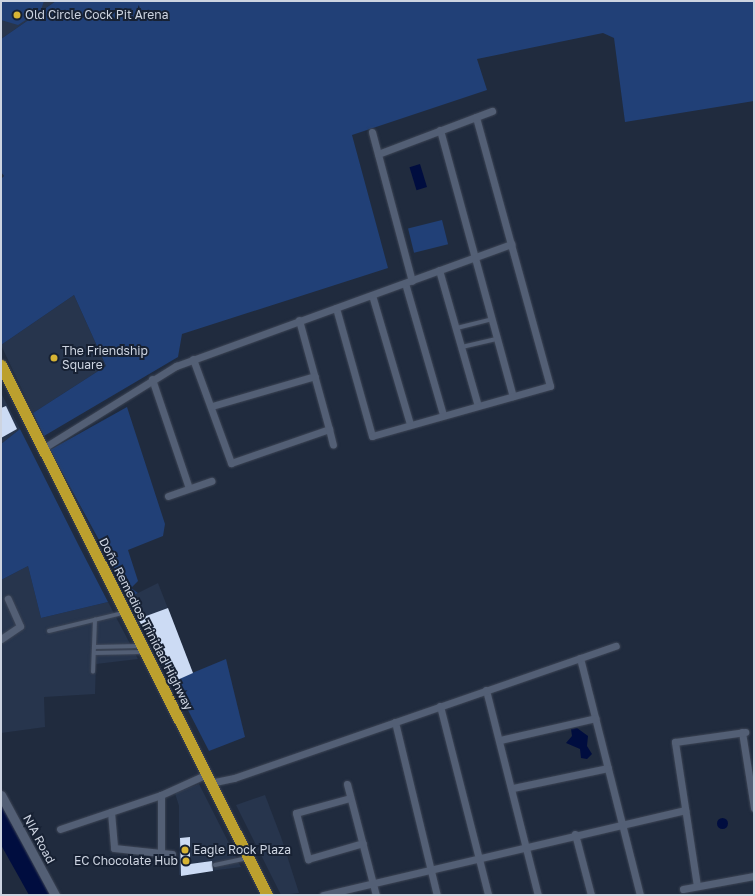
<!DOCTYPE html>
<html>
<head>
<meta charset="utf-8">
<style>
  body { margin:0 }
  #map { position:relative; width:755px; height:896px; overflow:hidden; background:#202b3e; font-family:"Golos Text",sans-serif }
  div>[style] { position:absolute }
  .built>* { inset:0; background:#27354d }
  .green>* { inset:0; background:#214077; transform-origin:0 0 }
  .water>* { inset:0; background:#000d3f; transform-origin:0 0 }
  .round { border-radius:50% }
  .building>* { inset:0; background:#ccdbf4 }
  .roads { filter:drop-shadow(0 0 1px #3d4555) drop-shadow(0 0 1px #3d4555) }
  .service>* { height:3.5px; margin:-1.75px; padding:0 1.75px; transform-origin:1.75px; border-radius:1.75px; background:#535f75 }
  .minor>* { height:7px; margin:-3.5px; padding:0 3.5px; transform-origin:3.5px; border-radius:3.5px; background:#535f75 }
  .tertiary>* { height:9px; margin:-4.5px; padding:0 4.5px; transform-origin:4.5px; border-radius:4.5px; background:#535f75 }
  .trunk>* { height:11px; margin:-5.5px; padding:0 5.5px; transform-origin:5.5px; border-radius:5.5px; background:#bca02e }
  .dots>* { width:11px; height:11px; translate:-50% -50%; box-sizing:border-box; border:2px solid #172133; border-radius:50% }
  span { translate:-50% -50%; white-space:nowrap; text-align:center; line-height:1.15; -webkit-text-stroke:4px #172133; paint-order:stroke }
  .poi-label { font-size:12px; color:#cdd4e1 }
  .left { translate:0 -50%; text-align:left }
  .right { translate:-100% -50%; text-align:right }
  .street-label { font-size:12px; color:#cdd4e1 }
  .frame { position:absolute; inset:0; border:2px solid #cdd4e1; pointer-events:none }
</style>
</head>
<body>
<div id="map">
  <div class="built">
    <i style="clip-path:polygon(1px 1px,56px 1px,1px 39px)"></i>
    <i style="clip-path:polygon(74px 295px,106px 366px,33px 413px,1px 345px)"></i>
    <i style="clip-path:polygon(1px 393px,20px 429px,1px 444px)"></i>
    <i style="clip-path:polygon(28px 566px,41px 618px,108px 602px,138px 659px,96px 664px,95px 694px,44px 697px,45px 727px,1px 733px,1px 580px)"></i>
    <i style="clip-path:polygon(158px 583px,193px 673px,173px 681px,130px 597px)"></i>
    <i style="clip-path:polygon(199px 784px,241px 867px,179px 875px,179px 806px,175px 793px)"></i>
    <i style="clip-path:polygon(265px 795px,281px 837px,299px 893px,281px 895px,236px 805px)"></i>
  </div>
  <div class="green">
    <i style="clip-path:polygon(1px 1px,44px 1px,41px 10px,18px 25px,1px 20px)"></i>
    <i style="clip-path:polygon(56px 1px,754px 1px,754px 101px,625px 122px,614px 38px,603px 33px,477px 59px,487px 90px,352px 135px,388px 268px,182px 334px,178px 357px,44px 436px,33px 413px,106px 366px,74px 295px,1px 345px,1px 179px,4px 176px,1px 172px,1px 39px)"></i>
    <i style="left:442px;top:220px;width:25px;height:35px;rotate:76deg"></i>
    <i style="clip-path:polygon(127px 407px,165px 524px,163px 536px,128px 550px,138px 581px,131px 588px,138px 593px,130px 597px,50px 450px)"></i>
    <i style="clip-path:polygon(20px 429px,79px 546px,108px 602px,41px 618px,28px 566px,1px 580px,1px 444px)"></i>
    <i style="clip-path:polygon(226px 659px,245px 737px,209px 751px,173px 681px)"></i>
  </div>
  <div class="water">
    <i style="left:420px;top:164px;width:24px;height:11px;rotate:73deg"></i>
    <i style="clip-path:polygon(577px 728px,588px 736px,587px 746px,592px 754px,587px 759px,581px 758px,580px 749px,566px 743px,572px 736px,571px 729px)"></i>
    <i style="clip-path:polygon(1px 804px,50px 895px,29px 895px,1px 845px)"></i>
    <i class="round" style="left:716.5px;top:817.5px;width:11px;height:11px"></i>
  </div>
  <div class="building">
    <i style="clip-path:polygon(6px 406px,17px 429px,1px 438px,1px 408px)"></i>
    <i style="clip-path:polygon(168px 608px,193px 673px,175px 681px,138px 619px)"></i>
    <i style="clip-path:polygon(190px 837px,190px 864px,212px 861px,213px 871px,181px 876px,180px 838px)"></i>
  </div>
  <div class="roads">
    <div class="service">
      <i style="left:457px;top:328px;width:36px;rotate:-14deg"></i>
      <i style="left:462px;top:347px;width:36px;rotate:-13deg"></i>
      <i style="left:49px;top:631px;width:76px;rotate:-13.7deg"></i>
      <i style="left:94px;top:647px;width:46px;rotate:-1.2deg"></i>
      <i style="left:94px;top:653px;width:48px;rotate:-1.2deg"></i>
      <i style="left:93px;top:672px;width:52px;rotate:-87.8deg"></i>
      <i style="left:215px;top:865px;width:33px;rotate:-12deg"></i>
    </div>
    <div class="minor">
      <i style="left:440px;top:130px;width:276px;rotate:74.7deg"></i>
      <i style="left:372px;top:132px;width:154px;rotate:75deg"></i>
      <i style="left:378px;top:154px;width:122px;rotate:-20.7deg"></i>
      <i style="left:439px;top:270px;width:141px;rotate:74deg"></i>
      <i style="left:405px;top:283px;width:137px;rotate:73.9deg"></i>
      <i style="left:372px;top:295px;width:134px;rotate:73.6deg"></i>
      <i style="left:336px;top:308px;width:133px;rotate:74.3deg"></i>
      <i style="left:372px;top:436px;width:185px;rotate:-15.7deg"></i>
      <i style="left:550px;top:386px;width:279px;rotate:-105.4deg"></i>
      <i style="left:193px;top:359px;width:111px;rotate:69.9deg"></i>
      <i style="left:231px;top:463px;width:104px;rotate:-19.1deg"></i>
      <i style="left:329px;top:429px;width:113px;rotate:-105.4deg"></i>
      <i style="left:152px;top:379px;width:115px;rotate:71.3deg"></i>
      <i style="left:212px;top:406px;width:107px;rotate:-16.2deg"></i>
      <i style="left:329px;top:429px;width:16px;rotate:76deg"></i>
      <i style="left:42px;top:449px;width:158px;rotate:-31.8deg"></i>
      <i style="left:176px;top:366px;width:357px;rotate:-20deg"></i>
      <i style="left:168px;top:496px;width:46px;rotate:-19.2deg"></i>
      <i style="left:1px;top:639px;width:23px;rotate:-34deg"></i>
      <i style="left:20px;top:626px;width:30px;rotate:-114deg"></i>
      <i style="left:580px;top:658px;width:244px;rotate:75.8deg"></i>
      <i style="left:486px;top:690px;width:211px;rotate:75.8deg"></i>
      <i style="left:440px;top:706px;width:195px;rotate:75.7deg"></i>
      <i style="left:395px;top:722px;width:178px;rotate:76.4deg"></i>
      <i style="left:742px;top:732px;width:77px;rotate:81deg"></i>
      <i style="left:500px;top:740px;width:98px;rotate:-12.9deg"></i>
      <i style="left:210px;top:783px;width:25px;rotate:-12deg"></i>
      <i style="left:234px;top:778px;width:404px;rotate:-19.1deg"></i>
      <i style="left:347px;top:784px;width:115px;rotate:75.4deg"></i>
      <i style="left:513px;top:788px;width:97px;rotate:-11.9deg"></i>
      <i style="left:350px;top:798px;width:56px;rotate:164.5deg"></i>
      <i style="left:296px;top:813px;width:48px;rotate:75.4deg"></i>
      <i style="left:308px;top:859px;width:57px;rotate:-16.2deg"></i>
      <i style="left:111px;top:812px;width:36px;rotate:85deg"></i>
      <i style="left:114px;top:848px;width:47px;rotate:6.1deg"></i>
      <i style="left:161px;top:853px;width:58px;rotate:-90deg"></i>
      <i style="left:60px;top:829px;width:107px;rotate:-18.6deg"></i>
      <i style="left:161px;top:795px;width:48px;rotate:-24.4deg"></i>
      <i style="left:575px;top:834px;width:63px;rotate:75.3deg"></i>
      <i style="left:161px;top:853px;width:11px;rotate:5deg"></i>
      <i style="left:697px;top:886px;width:146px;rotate:-98.7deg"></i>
      <i style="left:675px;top:742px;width:71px;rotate:-8.1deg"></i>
      <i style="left:683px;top:889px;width:72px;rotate:-10.4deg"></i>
      <i style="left:323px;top:895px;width:372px;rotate:-13.2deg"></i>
    </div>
    <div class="tertiary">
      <i style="left:1px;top:795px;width:114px;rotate:61.6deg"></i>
    </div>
    <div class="trunk">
      <i style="left:1px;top:365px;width:593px;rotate:63.35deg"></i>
    </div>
  </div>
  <div class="dots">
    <i style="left:17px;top:15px;background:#d7b434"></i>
    <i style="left:54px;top:358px;background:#d7b434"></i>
    <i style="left:185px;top:850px;background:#d7b434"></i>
    <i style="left:186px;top:861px;background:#d7b434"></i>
  </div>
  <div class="poi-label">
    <span class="left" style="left:25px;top:15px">Old Circle Cock Pit Arena</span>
    <span class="left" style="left:62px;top:358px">The Friendship<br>Square</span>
    <span class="left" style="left:193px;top:850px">Eagle Rock Plaza</span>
    <span class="right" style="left:178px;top:861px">EC Chocolate Hub</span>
  </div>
  <div class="street-label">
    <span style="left:146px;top:624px;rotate:63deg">Doña Remedios Trinidad Highway</span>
    <span style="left:39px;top:839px;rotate:62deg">NIA Road</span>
  </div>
  <div class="frame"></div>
</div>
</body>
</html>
